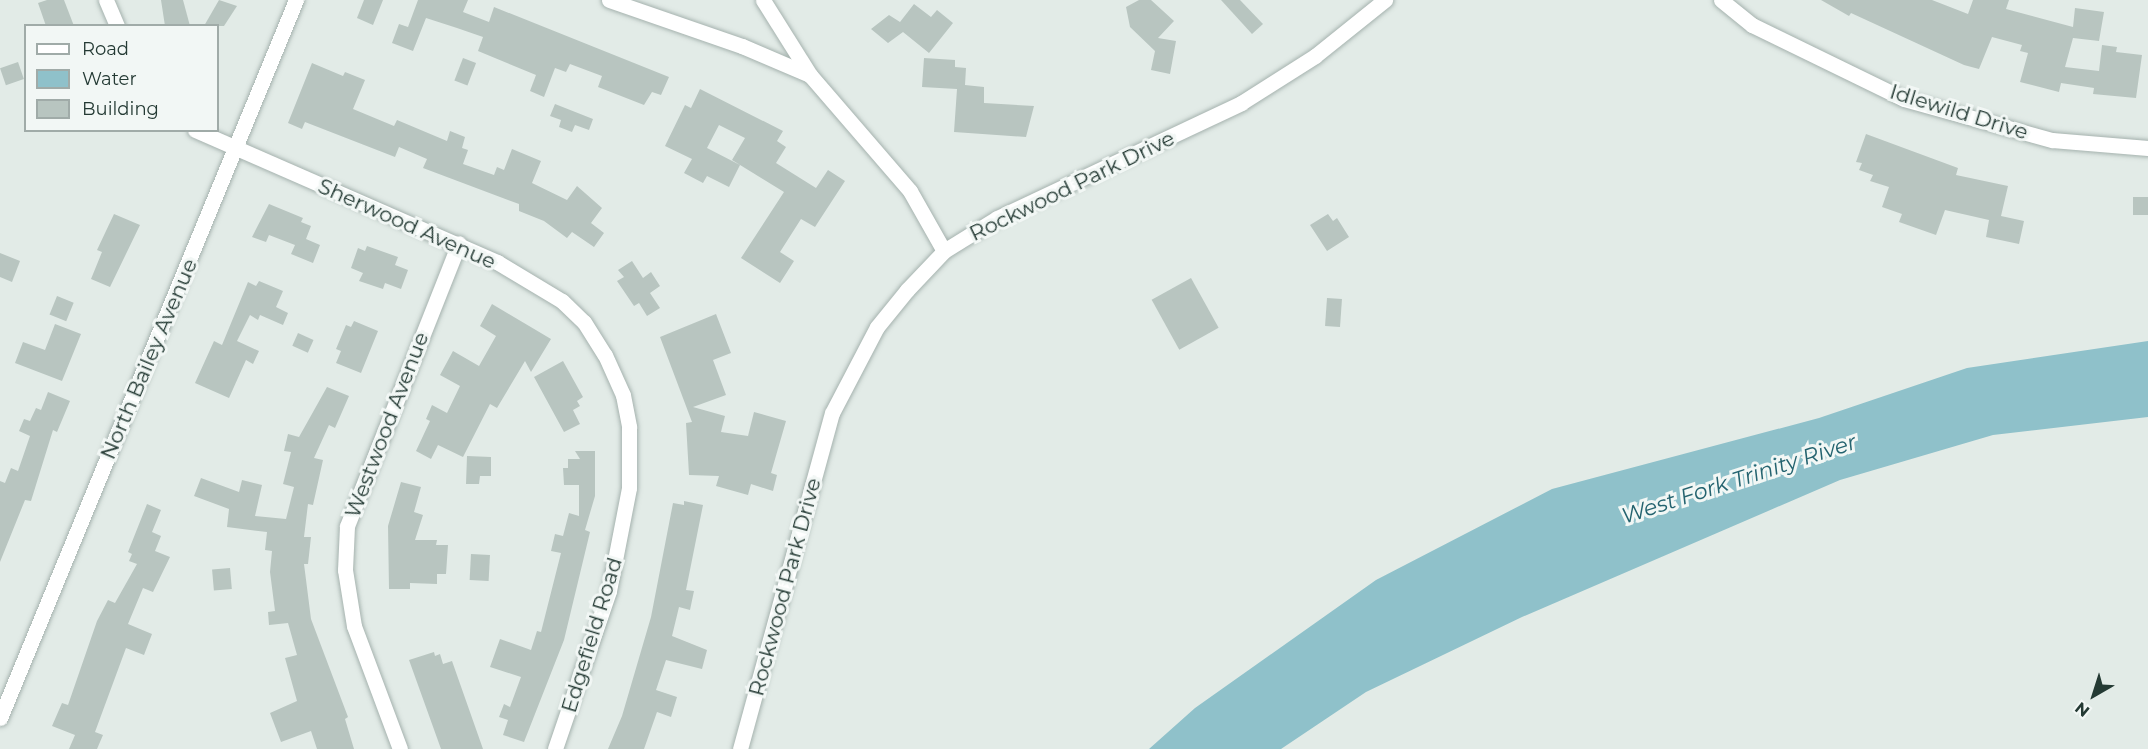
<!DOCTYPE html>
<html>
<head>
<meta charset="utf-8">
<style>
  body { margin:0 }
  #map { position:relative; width:2148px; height:749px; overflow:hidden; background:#e2ebe7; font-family:Montserrat,sans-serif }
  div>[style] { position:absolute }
  .water>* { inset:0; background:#8fc1ca }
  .building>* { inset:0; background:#b8c5c0; transform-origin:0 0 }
  .roads { filter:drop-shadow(0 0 2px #a5b2ae) drop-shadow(0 0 2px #a5b2ae) }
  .street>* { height:15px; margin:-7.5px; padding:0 7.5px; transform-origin:7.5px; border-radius:7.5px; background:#fff }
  span { translate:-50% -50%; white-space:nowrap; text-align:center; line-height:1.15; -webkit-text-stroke:6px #f2f7f5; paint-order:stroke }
  .street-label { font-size:21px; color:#243a34 }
  .water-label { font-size:22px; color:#24636f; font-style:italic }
  .legend { position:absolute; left:24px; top:24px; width:195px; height:108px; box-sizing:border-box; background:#f2f7f5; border:2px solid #a0aba8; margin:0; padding:8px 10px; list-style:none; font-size:18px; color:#243a34 }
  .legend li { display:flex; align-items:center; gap:12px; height:30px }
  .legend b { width:30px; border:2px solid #a0aba8 }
  .north { position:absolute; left:2064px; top:665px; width:60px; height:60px; -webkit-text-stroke:4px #f2f7f5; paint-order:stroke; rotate:219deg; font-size:16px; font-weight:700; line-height:24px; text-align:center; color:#243a34 }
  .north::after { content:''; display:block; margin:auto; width:21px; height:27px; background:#243a34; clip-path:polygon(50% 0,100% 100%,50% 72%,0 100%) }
</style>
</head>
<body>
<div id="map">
  <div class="water">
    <i style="clip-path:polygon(2148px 341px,2148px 417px,1993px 435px,1840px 480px,1522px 617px,1366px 692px,1281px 749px,1149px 749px,1195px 708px,1376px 580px,1552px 489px,1819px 418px,1967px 368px)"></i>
  </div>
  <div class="building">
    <i style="clip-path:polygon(47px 0,64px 0,74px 26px,46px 26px,38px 3px)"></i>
    <i style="clip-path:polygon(161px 0,183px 0,190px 26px,165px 26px)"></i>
    <i style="clip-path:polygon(219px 0,237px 6px,224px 26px,204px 26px)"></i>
    <i style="clip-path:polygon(364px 0,383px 0,373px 25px,357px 18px)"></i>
    <i style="clip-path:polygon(418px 0,468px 0,463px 12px,489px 22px,494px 7px,669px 77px,661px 95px,652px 92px,644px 105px,598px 87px,602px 76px,570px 64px,566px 72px,555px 68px,544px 97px,530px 91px,536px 75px,478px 51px,483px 37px,457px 28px,426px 18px,413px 51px,392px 43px,399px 24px,408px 27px)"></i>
    <i style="clip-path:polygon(1151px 0,1174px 21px,1158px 38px,1176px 41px,1170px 74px,1151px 70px,1155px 51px,1130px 27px,1126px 7px,1139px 0)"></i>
    <i style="clip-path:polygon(1221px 0,1240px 0,1263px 24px,1252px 34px)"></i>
    <i style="clip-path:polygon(1821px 0,1932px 0,1968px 14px,1973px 0,2009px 0,2006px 9px,2073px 27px,2075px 8px,2104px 12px,2099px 41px,2073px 38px,2065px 67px,2099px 71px,2102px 45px,2117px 47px,2116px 52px,2142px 55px,2136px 98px,2093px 94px,2094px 88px,2061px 83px,2059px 92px,2020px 82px,2028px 53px,2020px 51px,2022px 45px,1992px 37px,1979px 69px,1964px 65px,1851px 13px,1849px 16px)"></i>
    <i style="clip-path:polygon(914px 4px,931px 17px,937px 10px,953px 23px,929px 53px,903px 32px,888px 43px,871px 29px,889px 15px,900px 22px)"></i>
    <i style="left:463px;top:58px;width:14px;height:24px;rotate:21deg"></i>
    <i style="clip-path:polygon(924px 58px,955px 60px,955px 67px,966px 68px,965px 85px,984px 87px,984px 103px,1034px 106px,1026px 137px,954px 132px,957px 89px,922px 87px)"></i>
    <i style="left:18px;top:62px;width:18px;height:19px;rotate:71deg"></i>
    <i style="clip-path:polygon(312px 63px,343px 76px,345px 72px,365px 80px,353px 109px,394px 126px,397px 120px,447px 141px,450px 131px,465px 137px,462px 148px,468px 150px,463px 164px,494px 175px,497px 167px,504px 170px,512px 149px,541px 161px,532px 183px,567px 200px,577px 186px,602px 208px,591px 223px,604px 233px,594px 247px,572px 232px,567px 238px,544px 221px,519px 211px,519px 204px,423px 168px,427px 159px,399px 147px,395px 157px,305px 122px,302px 129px,288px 123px)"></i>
    <i style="clip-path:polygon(700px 89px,783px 131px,777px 141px,786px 147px,776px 163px,816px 188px,828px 170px,845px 181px,815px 227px,801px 219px,780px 252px,794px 261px,780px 283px,741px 258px,784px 192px,732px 160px,745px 138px,719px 125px,707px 148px,740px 165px,729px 187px,707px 176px,703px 183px,684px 173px,692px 159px,665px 146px,685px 105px,691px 108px)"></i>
    <i style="clip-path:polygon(555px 104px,593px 119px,589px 130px,575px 125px,572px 132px,559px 127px,561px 120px,550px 116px)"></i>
    <i style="clip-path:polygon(1866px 134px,1958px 168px,1956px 175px,2008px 186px,2001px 216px,2024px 221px,2019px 244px,1986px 237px,1989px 220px,1945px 210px,1936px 235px,1899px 222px,1902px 214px,1882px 207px,1889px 187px,1870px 181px,1873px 175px,1859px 170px,1862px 163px,1856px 162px)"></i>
    <i style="left:2133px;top:197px;width:15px;height:18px"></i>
    <i style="clip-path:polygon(269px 204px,303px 218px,301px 222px,311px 226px,306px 239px,320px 245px,313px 263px,291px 254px,295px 245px,269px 235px,266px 242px,252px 237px)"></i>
    <i style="clip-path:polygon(114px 214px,140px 225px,110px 287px,91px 279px,102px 252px,97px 250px)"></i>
    <i style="clip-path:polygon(1328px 214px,1333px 221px,1337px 218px,1349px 237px,1327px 251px,1310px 225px)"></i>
    <i style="clip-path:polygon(367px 246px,398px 257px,395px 265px,408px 270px,401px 289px,385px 283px,383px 289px,359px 281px,363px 273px,351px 268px,358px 248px,365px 251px)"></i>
    <i style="clip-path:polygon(0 253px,20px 261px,12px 282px,0 277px)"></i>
    <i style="clip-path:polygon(632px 261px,643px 278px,651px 272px,660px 286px,650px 293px,660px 308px,647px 316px,639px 303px,634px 306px,617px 281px,624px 277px,618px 270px)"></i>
    <i style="left:1191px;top:278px;width:57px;height:45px;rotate:61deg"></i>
    <i style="clip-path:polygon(259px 281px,283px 291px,276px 307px,288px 313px,283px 325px,260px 315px,258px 320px,250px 315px,237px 341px,259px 351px,253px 364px,246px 360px,229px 398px,195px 383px,214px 341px,222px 345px,248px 282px,256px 286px)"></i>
    <i style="left:57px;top:296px;width:18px;height:20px;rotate:22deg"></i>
    <i style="left:1327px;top:298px;width:15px;height:28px;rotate:4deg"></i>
    <i style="clip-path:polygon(492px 304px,551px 339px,531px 372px,525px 361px,497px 408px,490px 404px,463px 457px,438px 445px,431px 459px,416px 451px,430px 421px,426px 419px,432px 405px,447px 413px,460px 386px,440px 375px,453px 351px,479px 366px,496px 336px,480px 326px)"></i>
    <i style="clip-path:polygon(716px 314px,731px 353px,713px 360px,726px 395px,693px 407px,725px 416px,721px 432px,748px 436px,754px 412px,786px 421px,771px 473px,777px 475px,773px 491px,751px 484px,748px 495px,716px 486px,719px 476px,689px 475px,686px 423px,692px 422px,660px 337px)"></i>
    <i style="clip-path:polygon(354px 321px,378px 331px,361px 373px,336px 363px,341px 351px,336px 349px,346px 325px,351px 327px)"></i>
    <i style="clip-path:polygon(55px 324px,81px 334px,62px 381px,15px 363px,23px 342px,45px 350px)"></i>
    <i style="left:298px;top:333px;width:17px;height:14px;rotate:24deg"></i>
    <i style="clip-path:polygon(563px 361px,583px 397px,577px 401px,580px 406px,573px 410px,580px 424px,564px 432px,534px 377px)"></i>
    <i style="clip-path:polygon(327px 387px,349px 396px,335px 428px,329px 425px,314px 458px,323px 460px,313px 505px,308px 504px,304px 537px,311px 537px,308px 564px,304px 564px,311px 619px,348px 717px,345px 719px,354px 749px,317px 749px,311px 731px,281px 742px,270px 713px,297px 701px,285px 658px,297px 655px,288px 623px,269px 625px,268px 612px,275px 611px,270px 572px,272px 551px,265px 550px,267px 532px,227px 527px,229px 509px,194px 496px,201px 478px,239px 492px,242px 480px,262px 485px,255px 516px,286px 519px,294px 487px,283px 484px,291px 452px,284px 451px,288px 434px,299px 437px)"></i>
    <i style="clip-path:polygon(48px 392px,70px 401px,57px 432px,53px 430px,31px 501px,25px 500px,0 562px,0 481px,5px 483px,11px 468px,18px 471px,30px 436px,19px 431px,24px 419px,30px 421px,36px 408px,41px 410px)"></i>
    <i style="clip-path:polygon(575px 451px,595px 451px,595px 496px,585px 530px,590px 532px,564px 640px,524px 742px,503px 735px,508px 720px,499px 717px,504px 704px,510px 707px,521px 677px,490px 667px,500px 639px,531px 650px,537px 631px,541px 632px,561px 553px,551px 551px,555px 534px,563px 536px,569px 513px,579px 516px,579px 485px,564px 485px,563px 468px,568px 468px,568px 459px,580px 459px)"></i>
    <i style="clip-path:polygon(467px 456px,491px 457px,491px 476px,480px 476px,479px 484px,466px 484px)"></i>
    <i style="clip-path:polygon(401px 482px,421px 487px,414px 512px,423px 515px,415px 540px,437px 540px,436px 545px,448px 545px,446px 574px,437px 574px,437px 584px,410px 583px,410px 589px,389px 589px,388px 526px)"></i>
    <i style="clip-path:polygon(684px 501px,703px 505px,686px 590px,694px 591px,690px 610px,679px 607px,672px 636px,707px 650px,702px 669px,666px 660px,656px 690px,677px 697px,671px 717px,657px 712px,644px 749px,608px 749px,622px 716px,651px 617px,673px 503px,684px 505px)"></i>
    <i style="clip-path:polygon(147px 504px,161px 510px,152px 532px,161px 536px,155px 551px,170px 557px,153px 592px,143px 588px,128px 624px,152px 634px,144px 655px,126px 648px,95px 732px,103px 735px,97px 749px,69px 749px,75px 735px,52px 726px,62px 703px,68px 705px,97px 621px,108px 600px,115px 603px,137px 564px,129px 561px,132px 554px,128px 552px)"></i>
    <i style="left:471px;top:554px;width:19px;height:26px;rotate:3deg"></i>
    <i style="left:230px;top:568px;width:21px;height:18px;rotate:85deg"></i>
    <i style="clip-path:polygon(434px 652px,435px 656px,440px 654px,443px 664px,452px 661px,483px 749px,441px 749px,409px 660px)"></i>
  </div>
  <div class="roads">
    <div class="street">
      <i style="left:106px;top:0;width:28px;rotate:67deg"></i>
      <i style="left:609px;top:0;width:141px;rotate:19.1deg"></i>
      <i style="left:742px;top:46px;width:74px;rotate:23.1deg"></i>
      <i style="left:810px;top:75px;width:153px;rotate:49.2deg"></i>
      <i style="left:910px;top:191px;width:69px;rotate:60.5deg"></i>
      <i style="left:763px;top:0;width:89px;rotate:57.9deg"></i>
      <i style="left:1721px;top:0;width:40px;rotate:39deg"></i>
      <i style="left:1752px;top:25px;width:169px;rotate:26deg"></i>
      <i style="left:1904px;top:99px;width:154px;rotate:15.5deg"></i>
      <i style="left:2052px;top:140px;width:96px;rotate:4.8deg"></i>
      <i style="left:195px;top:130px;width:330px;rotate:23.6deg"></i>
      <i style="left:497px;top:262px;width:76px;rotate:31deg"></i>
      <i style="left:562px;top:301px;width:30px;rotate:44deg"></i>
      <i style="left:584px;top:322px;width:39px;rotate:58deg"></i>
      <i style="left:605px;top:355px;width:44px;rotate:65.8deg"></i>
      <i style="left:623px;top:395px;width:33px;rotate:79deg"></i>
      <i style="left:629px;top:427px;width:61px;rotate:90deg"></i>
      <i style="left:629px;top:488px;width:105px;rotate:101deg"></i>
      <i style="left:609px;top:591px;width:167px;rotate:108.9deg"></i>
      <i style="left:0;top:718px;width:777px;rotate:-67.6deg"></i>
      <i style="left:400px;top:749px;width:131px;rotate:-110.5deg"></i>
      <i style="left:354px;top:626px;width:57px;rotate:-99.1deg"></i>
      <i style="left:345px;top:570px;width:44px;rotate:-87.4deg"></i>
      <i style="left:347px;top:526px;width:304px;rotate:-68.4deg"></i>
      <i style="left:740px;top:749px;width:348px;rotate:-74.7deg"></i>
      <i style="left:832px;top:413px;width:97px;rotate:-62.4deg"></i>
      <i style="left:877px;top:327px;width:48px;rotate:-51deg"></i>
      <i style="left:907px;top:290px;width:54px;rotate:-46.5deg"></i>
      <i style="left:944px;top:251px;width:62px;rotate:-31.9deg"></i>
      <i style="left:997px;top:218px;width:270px;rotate:-25.2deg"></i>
      <i style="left:1241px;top:103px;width:88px;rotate:-32.4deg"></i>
      <i style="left:1315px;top:56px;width:90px;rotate:-38.7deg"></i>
    </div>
  </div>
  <div class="street-label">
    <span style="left:1959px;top:112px;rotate:17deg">Idlewild Drive</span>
    <span style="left:1072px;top:186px;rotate:-26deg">Rockwood Park Drive</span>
    <span style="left:407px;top:224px;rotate:24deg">Sherwood Avenue</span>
    <span style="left:149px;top:359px;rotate:-67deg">North Bailey Avenue</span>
    <span style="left:387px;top:425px;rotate:-69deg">Westwood Avenue</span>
    <span style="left:785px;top:587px;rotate:-75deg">Rockwood Park Drive</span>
    <span style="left:592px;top:635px;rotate:-73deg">Edgefield Road</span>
  </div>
  <div class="water-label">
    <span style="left:1739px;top:479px;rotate:-18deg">West Fork Trinity River</span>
  </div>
  <ul class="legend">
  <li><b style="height:8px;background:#fff"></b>Road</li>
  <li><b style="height:16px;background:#8fc1ca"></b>Water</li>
  <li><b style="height:16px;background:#b8c5c0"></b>Building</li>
  </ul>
  <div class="north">N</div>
</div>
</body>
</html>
